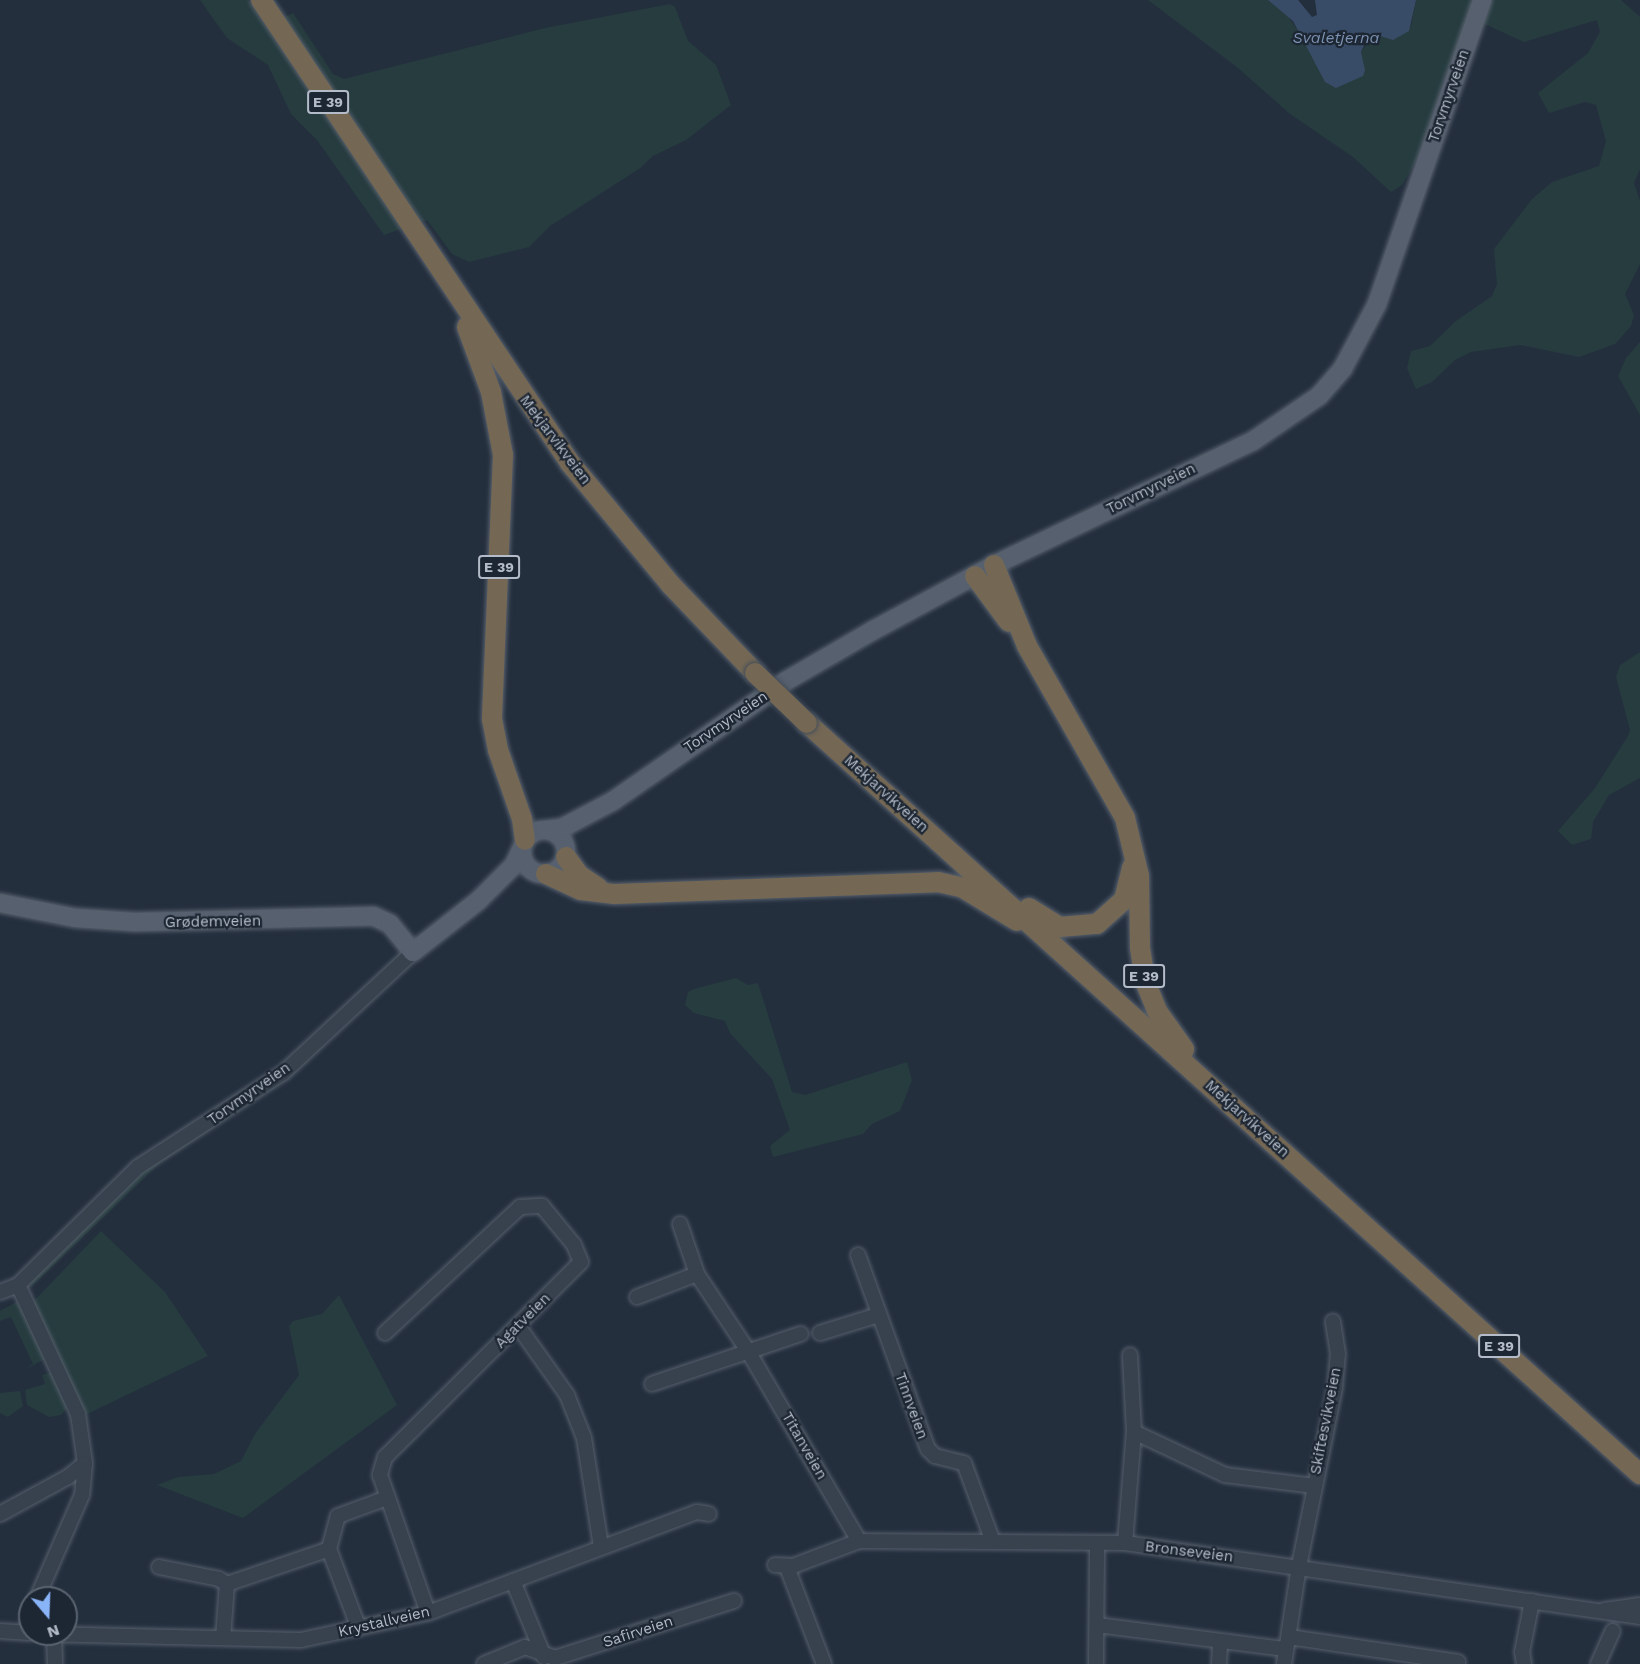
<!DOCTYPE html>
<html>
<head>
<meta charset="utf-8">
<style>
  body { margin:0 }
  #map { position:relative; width:1640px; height:1664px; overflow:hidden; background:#242f3e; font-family:"Work Sans",sans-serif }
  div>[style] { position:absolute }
  .green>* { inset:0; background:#263c3f }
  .water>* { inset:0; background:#394c67 }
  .roads { filter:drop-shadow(0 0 2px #565f6c) drop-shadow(0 0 2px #565f6c) }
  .minor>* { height:14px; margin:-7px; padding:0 7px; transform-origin:7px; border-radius:7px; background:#38414e }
  .major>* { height:18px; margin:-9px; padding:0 9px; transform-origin:9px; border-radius:9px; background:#56606e }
  .major>.ring { margin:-9px; padding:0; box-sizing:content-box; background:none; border:18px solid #56606e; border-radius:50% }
  .highway>* { height:20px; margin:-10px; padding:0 10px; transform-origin:10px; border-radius:10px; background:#746855 }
  .bridges { filter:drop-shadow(0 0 2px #434c59) drop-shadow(0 0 2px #434c59) }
  .highway-bridge>* { height:20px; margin:-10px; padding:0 10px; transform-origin:10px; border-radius:10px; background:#746855 }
  span { translate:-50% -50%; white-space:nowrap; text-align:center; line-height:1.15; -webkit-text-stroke:4.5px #1d2633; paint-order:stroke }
  .shield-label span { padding:2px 4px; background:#1d2633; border:2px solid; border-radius:4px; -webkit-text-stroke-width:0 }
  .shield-label { font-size:14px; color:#b4bcc9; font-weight:700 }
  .street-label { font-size:15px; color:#b4bcc9 }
  .water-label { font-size:16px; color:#7c92b1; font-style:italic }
  .north { position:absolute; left:18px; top:1586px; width:60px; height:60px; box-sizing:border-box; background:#1d2633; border:2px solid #59626f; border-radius:50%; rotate:161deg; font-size:16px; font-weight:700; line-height:24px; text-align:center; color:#b4bcc9 }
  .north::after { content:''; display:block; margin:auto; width:21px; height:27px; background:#8ab4f8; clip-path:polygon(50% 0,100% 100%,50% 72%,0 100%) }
</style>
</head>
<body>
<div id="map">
  <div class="green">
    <i style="clip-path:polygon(200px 0,248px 0,267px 25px,293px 13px,333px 74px,344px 79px,545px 28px,670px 4px,675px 7px,688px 41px,716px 65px,731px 105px,686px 140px,653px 156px,639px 169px,550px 226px,529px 247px,469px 262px,452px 254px,427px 220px,384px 235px,317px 140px,291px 114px,268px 65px,227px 38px)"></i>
    <i style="clip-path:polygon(1148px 0,1268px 0,1288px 16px,1303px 38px,1362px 59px,1361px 52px,1371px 38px,1411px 26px,1416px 0,1621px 0,1640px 17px,1640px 169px,1634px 183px,1640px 201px,1640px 264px,1625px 294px,1634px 315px,1631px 326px,1615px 344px,1579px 357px,1520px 345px,1471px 352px,1455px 360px,1432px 382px,1416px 389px,1407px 368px,1411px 351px,1430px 346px,1456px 321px,1492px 296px,1497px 284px,1494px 249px,1532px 199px,1552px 182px,1599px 166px,1606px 141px,1596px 105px,1585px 102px,1549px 113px,1538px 93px,1588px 53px,1600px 32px,1597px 20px,1524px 42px,1478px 21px,1422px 152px,1402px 185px,1391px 192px,1353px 157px,1290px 114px,1238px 68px)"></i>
    <i style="clip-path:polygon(1640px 342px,1640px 415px,1618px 376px,1626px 358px)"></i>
    <i style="clip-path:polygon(1640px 652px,1640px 778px,1609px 795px,1593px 822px,1591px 839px,1572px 845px,1558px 831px,1595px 788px,1628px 736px,1630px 730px,1616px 677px,1620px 665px)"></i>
    <i style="clip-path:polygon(736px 978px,748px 985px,758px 983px,792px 1092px,805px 1095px,907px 1062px,912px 1080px,900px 1111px,872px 1124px,863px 1134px,773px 1157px,770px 1146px,790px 1130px,772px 1079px,730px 1033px,725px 1021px,694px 1013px,685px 1005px,688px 992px,694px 989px)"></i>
    <i style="clip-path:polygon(327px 1043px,291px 1077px,160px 1163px,30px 1288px,31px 1281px,151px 1164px)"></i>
    <i style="clip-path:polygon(101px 1231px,165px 1292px,208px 1356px,85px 1415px,32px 1303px)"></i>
    <i style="clip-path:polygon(339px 1295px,397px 1405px,243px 1518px,157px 1485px,178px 1477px,214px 1474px,241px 1461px,255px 1434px,299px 1375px,289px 1326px,293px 1321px,322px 1314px)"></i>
    <i style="clip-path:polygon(20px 1300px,45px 1359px,26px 1369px,33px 1364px,11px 1317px,0 1321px,0 1311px)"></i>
    <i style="clip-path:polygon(52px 1372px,69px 1406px,61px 1415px,49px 1417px,27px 1405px,25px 1390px,45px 1384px,42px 1375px)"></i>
    <i style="clip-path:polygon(20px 1391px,23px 1406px,8px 1417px,0 1413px,0 1393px)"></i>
  </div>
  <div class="water">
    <i style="clip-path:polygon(1268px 0,1298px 0,1312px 17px,1317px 15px,1315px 0,1416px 0,1409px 31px,1393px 40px,1377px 35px,1366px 41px,1361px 52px,1365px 70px,1363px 76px,1336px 88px,1325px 82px,1293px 21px)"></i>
  </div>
  <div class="roads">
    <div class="minor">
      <i style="left:680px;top:1224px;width:53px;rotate:71.2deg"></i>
      <i style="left:697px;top:1274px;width:92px;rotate:56.5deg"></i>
      <i style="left:748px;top:1351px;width:220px;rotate:59.7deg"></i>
      <i style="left:858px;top:1255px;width:206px;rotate:70.2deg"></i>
      <i style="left:928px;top:1449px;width:10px;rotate:45deg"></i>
      <i style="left:935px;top:1456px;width:30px;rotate:14deg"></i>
      <i style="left:964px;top:1463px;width:81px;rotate:69.8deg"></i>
      <i style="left:18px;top:1285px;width:142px;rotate:65.1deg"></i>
      <i style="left:78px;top:1414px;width:49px;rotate:81.9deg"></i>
      <i style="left:85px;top:1463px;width:32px;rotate:95deg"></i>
      <i style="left:82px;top:1495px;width:112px;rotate:113.6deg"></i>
      <i style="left:0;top:1292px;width:19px;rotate:-21deg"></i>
      <i style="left:18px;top:1285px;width:168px;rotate:-44.5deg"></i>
      <i style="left:138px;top:1167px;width:173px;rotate:-33deg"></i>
      <i style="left:283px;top:1073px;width:178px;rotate:-42.9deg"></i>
      <i style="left:637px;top:1297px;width:64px;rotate:-21deg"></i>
      <i style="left:518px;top:1326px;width:85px;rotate:54.6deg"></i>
      <i style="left:567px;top:1395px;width:46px;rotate:68.4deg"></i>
      <i style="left:584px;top:1438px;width:110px;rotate:81.1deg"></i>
      <i style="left:385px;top:1333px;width:185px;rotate:-43deg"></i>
      <i style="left:520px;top:1207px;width:22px;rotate:-3deg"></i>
      <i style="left:542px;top:1206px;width:50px;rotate:50.6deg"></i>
      <i style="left:574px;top:1245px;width:18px;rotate:68deg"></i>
      <i style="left:581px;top:1262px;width:276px;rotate:135.1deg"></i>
      <i style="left:385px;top:1457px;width:19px;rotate:106deg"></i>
      <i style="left:380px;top:1475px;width:146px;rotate:70.8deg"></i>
      <i style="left:820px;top:1333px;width:61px;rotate:-17.2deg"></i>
      <i style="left:652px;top:1384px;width:157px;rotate:-18.6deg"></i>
      <i style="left:1134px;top:1432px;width:101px;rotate:25.3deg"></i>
      <i style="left:1225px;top:1475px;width:90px;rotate:7deg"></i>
      <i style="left:0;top:1514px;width:77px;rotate:-28.6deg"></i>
      <i style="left:68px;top:1477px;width:22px;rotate:-39deg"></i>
      <i style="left:1125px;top:1543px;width:111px;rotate:-85.4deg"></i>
      <i style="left:1134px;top:1432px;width:77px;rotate:-93deg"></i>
      <i style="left:329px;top:1549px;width:34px;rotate:-75deg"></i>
      <i style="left:338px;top:1516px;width:52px;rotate:-20.2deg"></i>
      <i style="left:775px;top:1565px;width:18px;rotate:3deg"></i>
      <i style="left:793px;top:1566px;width:71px;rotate:-20.7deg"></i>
      <i style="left:859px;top:1541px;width:266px;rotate:0.4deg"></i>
      <i style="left:1125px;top:1543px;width:520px;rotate:8.18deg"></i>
      <i style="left:159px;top:1567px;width:61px;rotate:11.3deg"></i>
      <i style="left:219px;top:1579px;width:9px;rotate:32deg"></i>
      <i style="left:227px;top:1584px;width:54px;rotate:94.2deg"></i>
      <i style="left:787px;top:1567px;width:104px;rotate:69.1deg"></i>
      <i style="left:513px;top:1581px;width:82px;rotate:67.8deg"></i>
      <i style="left:227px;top:1584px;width:108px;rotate:-18.9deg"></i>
      <i style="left:329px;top:1549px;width:85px;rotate:69.4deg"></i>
      <i style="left:1604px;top:1610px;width:36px;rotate:-8deg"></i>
      <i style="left:1097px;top:1625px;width:190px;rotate:7.3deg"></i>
      <i style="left:0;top:1631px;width:30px;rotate:4deg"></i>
      <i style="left:26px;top:1632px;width:16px;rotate:-75deg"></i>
      <i style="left:41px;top:1634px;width:260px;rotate:1.3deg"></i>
      <i style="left:301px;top:1640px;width:130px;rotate:-12deg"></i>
      <i style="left:428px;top:1613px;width:287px;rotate:-20.6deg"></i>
      <i style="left:697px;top:1512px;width:12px;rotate:9deg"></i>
      <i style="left:54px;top:1635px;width:29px;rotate:88deg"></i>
      <i style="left:1289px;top:1637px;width:171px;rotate:8.4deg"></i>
      <i style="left:484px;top:1664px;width:44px;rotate:-22.5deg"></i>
      <i style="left:525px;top:1647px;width:32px;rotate:20deg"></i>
      <i style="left:555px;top:1658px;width:188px;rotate:-17.7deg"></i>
      <i style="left:1096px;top:1664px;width:121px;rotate:-89.5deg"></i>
      <i style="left:1219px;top:1664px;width:22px;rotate:-87deg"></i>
      <i style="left:1284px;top:1664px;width:99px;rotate:-81.3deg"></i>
      <i style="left:1299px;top:1566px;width:183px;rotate:-78.6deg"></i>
      <i style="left:1335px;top:1387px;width:33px;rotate:-85deg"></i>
      <i style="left:1338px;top:1354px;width:33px;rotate:-99deg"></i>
      <i style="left:1524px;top:1664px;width:12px;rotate:-99deg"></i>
      <i style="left:1522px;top:1652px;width:52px;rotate:-78.9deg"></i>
      <i style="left:1598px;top:1664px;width:36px;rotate:-66deg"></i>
    </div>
    <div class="major">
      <i class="ring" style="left:522px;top:830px;width:26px;height:26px"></i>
      <i style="left:545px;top:830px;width:17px;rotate:-7deg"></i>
      <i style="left:562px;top:828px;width:58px;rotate:-27.9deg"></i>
      <i style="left:613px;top:801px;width:211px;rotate:-34.7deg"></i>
      <i style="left:786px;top:681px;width:99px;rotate:-30.2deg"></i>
      <i style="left:872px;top:631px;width:139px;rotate:-28.4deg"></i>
      <i style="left:994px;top:565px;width:287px;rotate:-25.6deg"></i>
      <i style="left:1253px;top:441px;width:80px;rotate:-34.3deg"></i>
      <i style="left:1319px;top:396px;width:37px;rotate:-49deg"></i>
      <i style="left:1343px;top:368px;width:72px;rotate:-62deg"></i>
      <i style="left:1377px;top:304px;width:322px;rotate:-70.9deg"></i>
      <i style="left:0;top:903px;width:77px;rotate:11.2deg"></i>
      <i style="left:76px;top:918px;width:59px;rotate:3.9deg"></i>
      <i style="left:135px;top:922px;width:238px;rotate:-1.4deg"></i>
      <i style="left:373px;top:916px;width:19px;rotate:25deg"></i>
      <i style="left:390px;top:924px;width:36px;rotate:51deg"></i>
      <i style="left:413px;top:952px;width:84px;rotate:-38.2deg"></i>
      <i style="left:479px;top:900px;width:49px;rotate:-45deg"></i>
      <i style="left:514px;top:865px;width:19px;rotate:-65deg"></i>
    </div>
    <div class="highway">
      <i style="left:261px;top:0;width:557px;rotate:56.28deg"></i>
      <i style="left:570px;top:463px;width:158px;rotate:50.4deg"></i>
      <i style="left:671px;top:585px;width:122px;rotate:46.3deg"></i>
      <i style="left:467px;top:327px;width:69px;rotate:69.7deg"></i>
      <i style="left:491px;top:392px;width:64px;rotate:79.2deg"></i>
      <i style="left:503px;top:455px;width:264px;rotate:92.4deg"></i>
      <i style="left:492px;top:719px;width:32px;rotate:79deg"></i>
      <i style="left:498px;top:750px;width:73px;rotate:70.8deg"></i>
      <i style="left:522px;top:819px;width:21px;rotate:82deg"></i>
      <i style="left:994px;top:565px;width:87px;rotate:67.8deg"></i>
      <i style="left:1027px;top:646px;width:198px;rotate:60.3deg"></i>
      <i style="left:1125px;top:818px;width:60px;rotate:76.4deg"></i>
      <i style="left:1139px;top:876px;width:72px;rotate:89.2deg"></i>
      <i style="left:1140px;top:948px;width:33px;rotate:81deg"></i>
      <i style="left:1145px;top:981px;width:32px;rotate:68deg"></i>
      <i style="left:1157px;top:1011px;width:47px;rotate:54.6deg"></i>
      <i style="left:975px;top:576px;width:57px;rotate:53.5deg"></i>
      <i style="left:807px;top:723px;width:1122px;rotate:42.04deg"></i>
      <i style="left:566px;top:857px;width:22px;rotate:54deg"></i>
      <i style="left:579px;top:875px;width:23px;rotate:34deg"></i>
      <i style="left:546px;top:874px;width:38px;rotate:25deg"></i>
      <i style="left:581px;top:890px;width:34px;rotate:7deg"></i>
      <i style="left:615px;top:894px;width:323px;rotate:-2.1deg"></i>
      <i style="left:938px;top:882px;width:26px;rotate:13deg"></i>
      <i style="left:963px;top:888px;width:63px;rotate:31.4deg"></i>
      <i style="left:1029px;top:908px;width:36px;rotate:32deg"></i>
      <i style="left:1060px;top:927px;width:37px;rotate:-5deg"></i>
      <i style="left:1097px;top:924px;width:36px;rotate:-42deg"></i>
      <i style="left:1124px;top:900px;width:34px;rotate:-76deg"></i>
    </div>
  </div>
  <div class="bridges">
    <div class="highway-bridge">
      <i style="left:755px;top:673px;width:72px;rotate:43.9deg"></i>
    </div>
  </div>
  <div class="shield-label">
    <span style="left:328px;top:102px">E 39</span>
    <span style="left:499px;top:567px">E 39</span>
    <span style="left:1144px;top:976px">E 39</span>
    <span style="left:1499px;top:1346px">E 39</span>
  </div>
  <div class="street-label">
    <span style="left:1449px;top:96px;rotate:-71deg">Torvmyrveien</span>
    <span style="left:555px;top:440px;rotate:53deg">Mekjarvikveien</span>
    <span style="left:1151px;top:489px;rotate:-26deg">Torvmyrveien</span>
    <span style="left:726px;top:722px;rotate:-34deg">Torvmyrveien</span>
    <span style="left:886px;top:794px;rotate:42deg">Mekjarvikveien</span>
    <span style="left:213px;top:922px;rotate:-1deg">Grødemveien</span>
    <span style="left:249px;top:1094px;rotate:-35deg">Torvmyrveien</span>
    <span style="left:1247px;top:1119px;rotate:42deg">Mekjarvikveien</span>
    <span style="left:523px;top:1321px;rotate:-45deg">Agatveien</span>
    <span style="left:911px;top:1406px;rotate:70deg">Tinnveien</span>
    <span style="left:1326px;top:1421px;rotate:-79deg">Skiftesvikveien</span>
    <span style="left:804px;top:1446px;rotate:60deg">Titanveien</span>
    <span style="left:1189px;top:1552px;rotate:7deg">Bronseveien</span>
    <span style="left:384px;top:1622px;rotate:-13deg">Krystallveien</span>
    <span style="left:638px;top:1632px;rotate:-18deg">Safirveien</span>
  </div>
  <div class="water-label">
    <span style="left:1336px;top:38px">Svaletjerna</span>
  </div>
  <div class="north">N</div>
</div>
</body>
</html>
